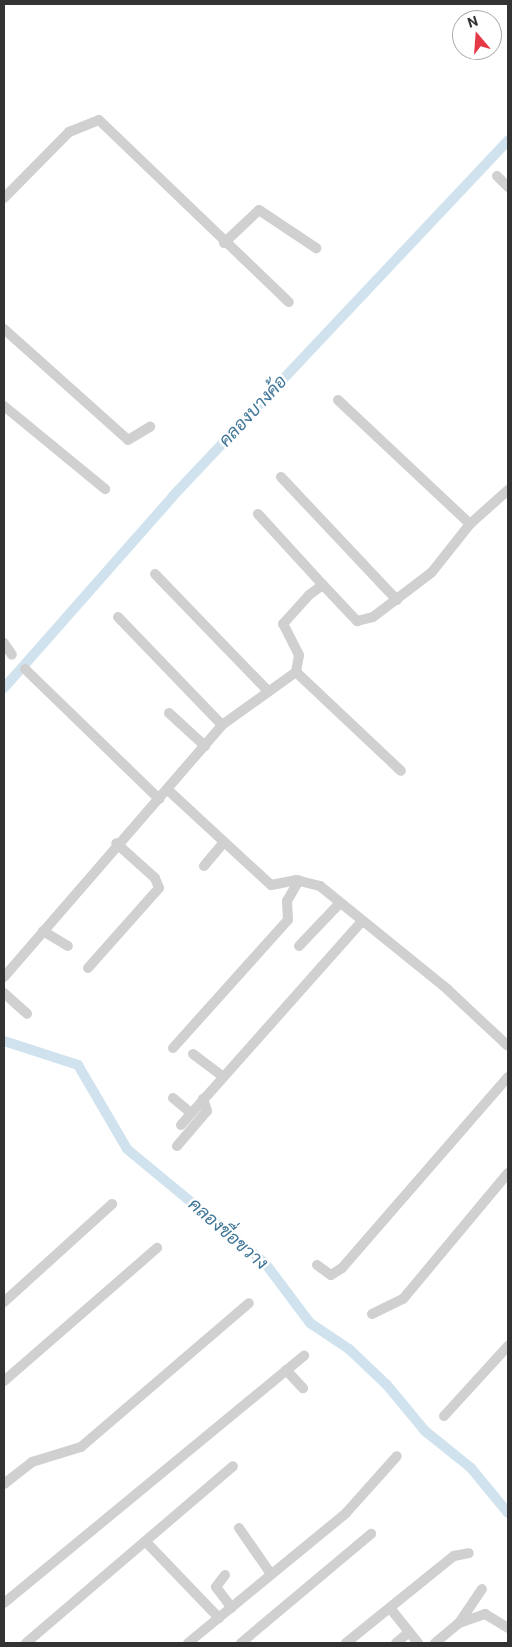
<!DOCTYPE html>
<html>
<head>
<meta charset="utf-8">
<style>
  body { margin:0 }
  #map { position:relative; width:512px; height:1647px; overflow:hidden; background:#fff; font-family:Roboto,Sarabun,sans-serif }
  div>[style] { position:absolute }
  .canal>* { height:10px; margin:-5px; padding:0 5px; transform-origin:5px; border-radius:5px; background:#cfe2ee }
  .street>* { height:10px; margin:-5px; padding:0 5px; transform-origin:5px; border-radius:5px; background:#d0d0d0 }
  span { translate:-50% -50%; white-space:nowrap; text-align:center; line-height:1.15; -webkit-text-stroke:5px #fff; paint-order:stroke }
  .water-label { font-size:18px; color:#3f7597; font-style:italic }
  .frame { position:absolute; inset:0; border:5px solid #333; pointer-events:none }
  .north { position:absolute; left:452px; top:10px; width:50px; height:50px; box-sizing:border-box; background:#fff; border:1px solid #adadad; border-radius:50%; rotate:342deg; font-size:14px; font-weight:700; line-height:20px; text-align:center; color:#333 }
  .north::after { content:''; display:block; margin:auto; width:18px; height:22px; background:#e63946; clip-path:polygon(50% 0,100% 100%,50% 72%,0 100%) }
</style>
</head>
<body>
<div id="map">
  <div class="canal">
    <i style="left:4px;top:688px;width:256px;rotate:-48.6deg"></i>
    <i style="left:173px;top:496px;width:489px;rotate:-46.7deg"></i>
    <i style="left:4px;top:1041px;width:78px;rotate:18deg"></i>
    <i style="left:78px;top:1065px;width:97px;rotate:59.7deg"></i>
    <i style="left:127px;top:1149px;width:179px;rotate:39.6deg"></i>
    <i style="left:265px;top:1263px;width:75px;rotate:53.1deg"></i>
    <i style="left:310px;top:1323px;width:47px;rotate:33.7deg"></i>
    <i style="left:349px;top:1349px;width:52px;rotate:43.5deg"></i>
    <i style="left:387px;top:1385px;width:60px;rotate:50.4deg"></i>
    <i style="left:425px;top:1431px;width:59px;rotate:38.8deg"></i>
    <i style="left:471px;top:1468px;width:58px;rotate:50.6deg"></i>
  </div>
  <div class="street">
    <i style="left:497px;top:176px;width:16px;rotate:45deg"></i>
    <i style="left:4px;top:198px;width:93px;rotate:-45.4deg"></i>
    <i style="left:69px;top:132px;width:32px;rotate:-22deg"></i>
    <i style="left:99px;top:120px;width:263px;rotate:43.8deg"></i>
    <i style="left:224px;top:243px;width:48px;rotate:-43.3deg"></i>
    <i style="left:259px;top:210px;width:69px;rotate:33.7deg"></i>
    <i style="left:4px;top:329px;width:166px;rotate:41.8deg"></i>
    <i style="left:128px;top:440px;width:26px;rotate:-31deg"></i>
    <i style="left:338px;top:400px;width:181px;rotate:43.2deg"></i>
    <i style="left:4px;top:406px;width:131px;rotate:39.4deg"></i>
    <i style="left:281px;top:477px;width:169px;rotate:46.7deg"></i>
    <i style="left:258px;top:514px;width:96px;rotate:47.5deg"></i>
    <i style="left:155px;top:574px;width:160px;rotate:46deg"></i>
    <i style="left:118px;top:617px;width:150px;rotate:46.1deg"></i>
    <i style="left:4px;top:643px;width:14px;rotate:56deg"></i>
    <i style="left:25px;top:669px;width:187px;rotate:44.1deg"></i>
    <i style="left:296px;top:672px;width:144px;rotate:43.3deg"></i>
    <i style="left:169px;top:713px;width:49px;rotate:42.5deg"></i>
    <i style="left:168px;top:790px;width:140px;rotate:42.7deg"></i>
    <i style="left:271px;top:885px;width:25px;rotate:-11deg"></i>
    <i style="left:296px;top:880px;width:25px;rotate:14deg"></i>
    <i style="left:320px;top:886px;width:164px;rotate:39deg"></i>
    <i style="left:447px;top:989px;width:83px;rotate:43.1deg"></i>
    <i style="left:204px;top:866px;width:31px;rotate:-50deg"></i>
    <i style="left:43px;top:931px;width:29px;rotate:31deg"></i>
    <i style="left:299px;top:946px;width:59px;rotate:-46.4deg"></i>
    <i style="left:88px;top:968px;width:107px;rotate:-48.4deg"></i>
    <i style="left:159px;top:888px;width:11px;rotate:-112deg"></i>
    <i style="left:155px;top:878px;width:52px;rotate:-138.1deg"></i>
    <i style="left:4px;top:977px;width:333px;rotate:-49.1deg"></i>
    <i style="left:222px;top:725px;width:91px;rotate:-35.6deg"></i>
    <i style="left:296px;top:672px;width:17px;rotate:-80deg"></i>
    <i style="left:299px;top:655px;width:35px;rotate:-117deg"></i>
    <i style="left:283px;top:624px;width:39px;rotate:-48deg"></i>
    <i style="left:309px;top:595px;width:17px;rotate:-36deg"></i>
    <i style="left:323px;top:585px;width:50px;rotate:46.6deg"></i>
    <i style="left:357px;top:621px;width:16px;rotate:-14deg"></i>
    <i style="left:373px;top:617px;width:74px;rotate:-37.3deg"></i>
    <i style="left:432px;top:572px;width:61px;rotate:-51.6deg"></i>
    <i style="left:470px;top:524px;width:51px;rotate:-41.8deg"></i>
    <i style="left:4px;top:993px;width:31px;rotate:42deg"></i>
    <i style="left:173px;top:1048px;width:172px;rotate:-48.1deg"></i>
    <i style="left:288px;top:920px;width:19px;rotate:-93deg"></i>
    <i style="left:287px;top:901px;width:24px;rotate:-60deg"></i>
    <i style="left:193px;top:1054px;width:38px;rotate:37deg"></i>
    <i style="left:173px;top:1098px;width:23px;rotate:40deg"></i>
    <i style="left:181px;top:1125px;width:271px;rotate:-48.4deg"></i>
    <i style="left:177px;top:1146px;width:46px;rotate:-49.4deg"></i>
    <i style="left:207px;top:1111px;width:13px;rotate:-108deg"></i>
    <i style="left:317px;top:1265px;width:17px;rotate:36deg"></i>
    <i style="left:331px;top:1275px;width:13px;rotate:-32deg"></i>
    <i style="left:342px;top:1268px;width:253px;rotate:-49deg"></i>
    <i style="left:4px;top:1302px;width:146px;rotate:-42.2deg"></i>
    <i style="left:372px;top:1314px;width:34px;rotate:-26deg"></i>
    <i style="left:403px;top:1299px;width:164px;rotate:-50.2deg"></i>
    <i style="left:286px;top:1370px;width:25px;rotate:47deg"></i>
    <i style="left:4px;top:1381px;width:203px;rotate:-41deg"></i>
    <i style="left:444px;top:1416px;width:95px;rotate:-47.6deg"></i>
    <i style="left:4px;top:1484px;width:36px;rotate:-38deg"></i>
    <i style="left:32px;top:1462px;width:51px;rotate:-17deg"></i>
    <i style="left:81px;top:1447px;width:221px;rotate:-40.6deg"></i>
    <i style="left:239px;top:1528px;width:56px;rotate:55.2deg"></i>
    <i style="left:147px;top:1543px;width:104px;rotate:46.2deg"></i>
    <i style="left:225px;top:1575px;width:15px;rotate:127deg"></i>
    <i style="left:216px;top:1587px;width:26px;rotate:53deg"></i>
    <i style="left:4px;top:1603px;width:389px;rotate:-39.5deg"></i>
    <i style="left:390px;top:1608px;width:45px;rotate:51.3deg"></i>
    <i style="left:459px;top:1623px;width:41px;rotate:-55.9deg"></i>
    <i style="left:26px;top:1643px;width:272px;rotate:-40.5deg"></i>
    <i style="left:188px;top:1643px;width:205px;rotate:-39.4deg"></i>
    <i style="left:346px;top:1513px;width:76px;rotate:-48.2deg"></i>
    <i style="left:241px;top:1643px;width:170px;rotate:-40deg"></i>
    <i style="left:346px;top:1643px;width:139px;rotate:-38.9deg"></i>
    <i style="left:454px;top:1556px;width:15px;rotate:-11deg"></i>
    <i style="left:396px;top:1643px;width:17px;rotate:-40deg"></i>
    <i style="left:435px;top:1643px;width:31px;rotate:-40deg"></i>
    <i style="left:459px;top:1623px;width:28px;rotate:-19deg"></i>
    <i style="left:485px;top:1614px;width:27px;rotate:31deg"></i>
  </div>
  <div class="water-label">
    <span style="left:253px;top:411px;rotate:-47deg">คลองบางค้อ</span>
    <span style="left:228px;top:1234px;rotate:41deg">คลองขื่อขวาง</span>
  </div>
  <div class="frame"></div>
  <div class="north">N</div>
</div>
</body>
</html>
